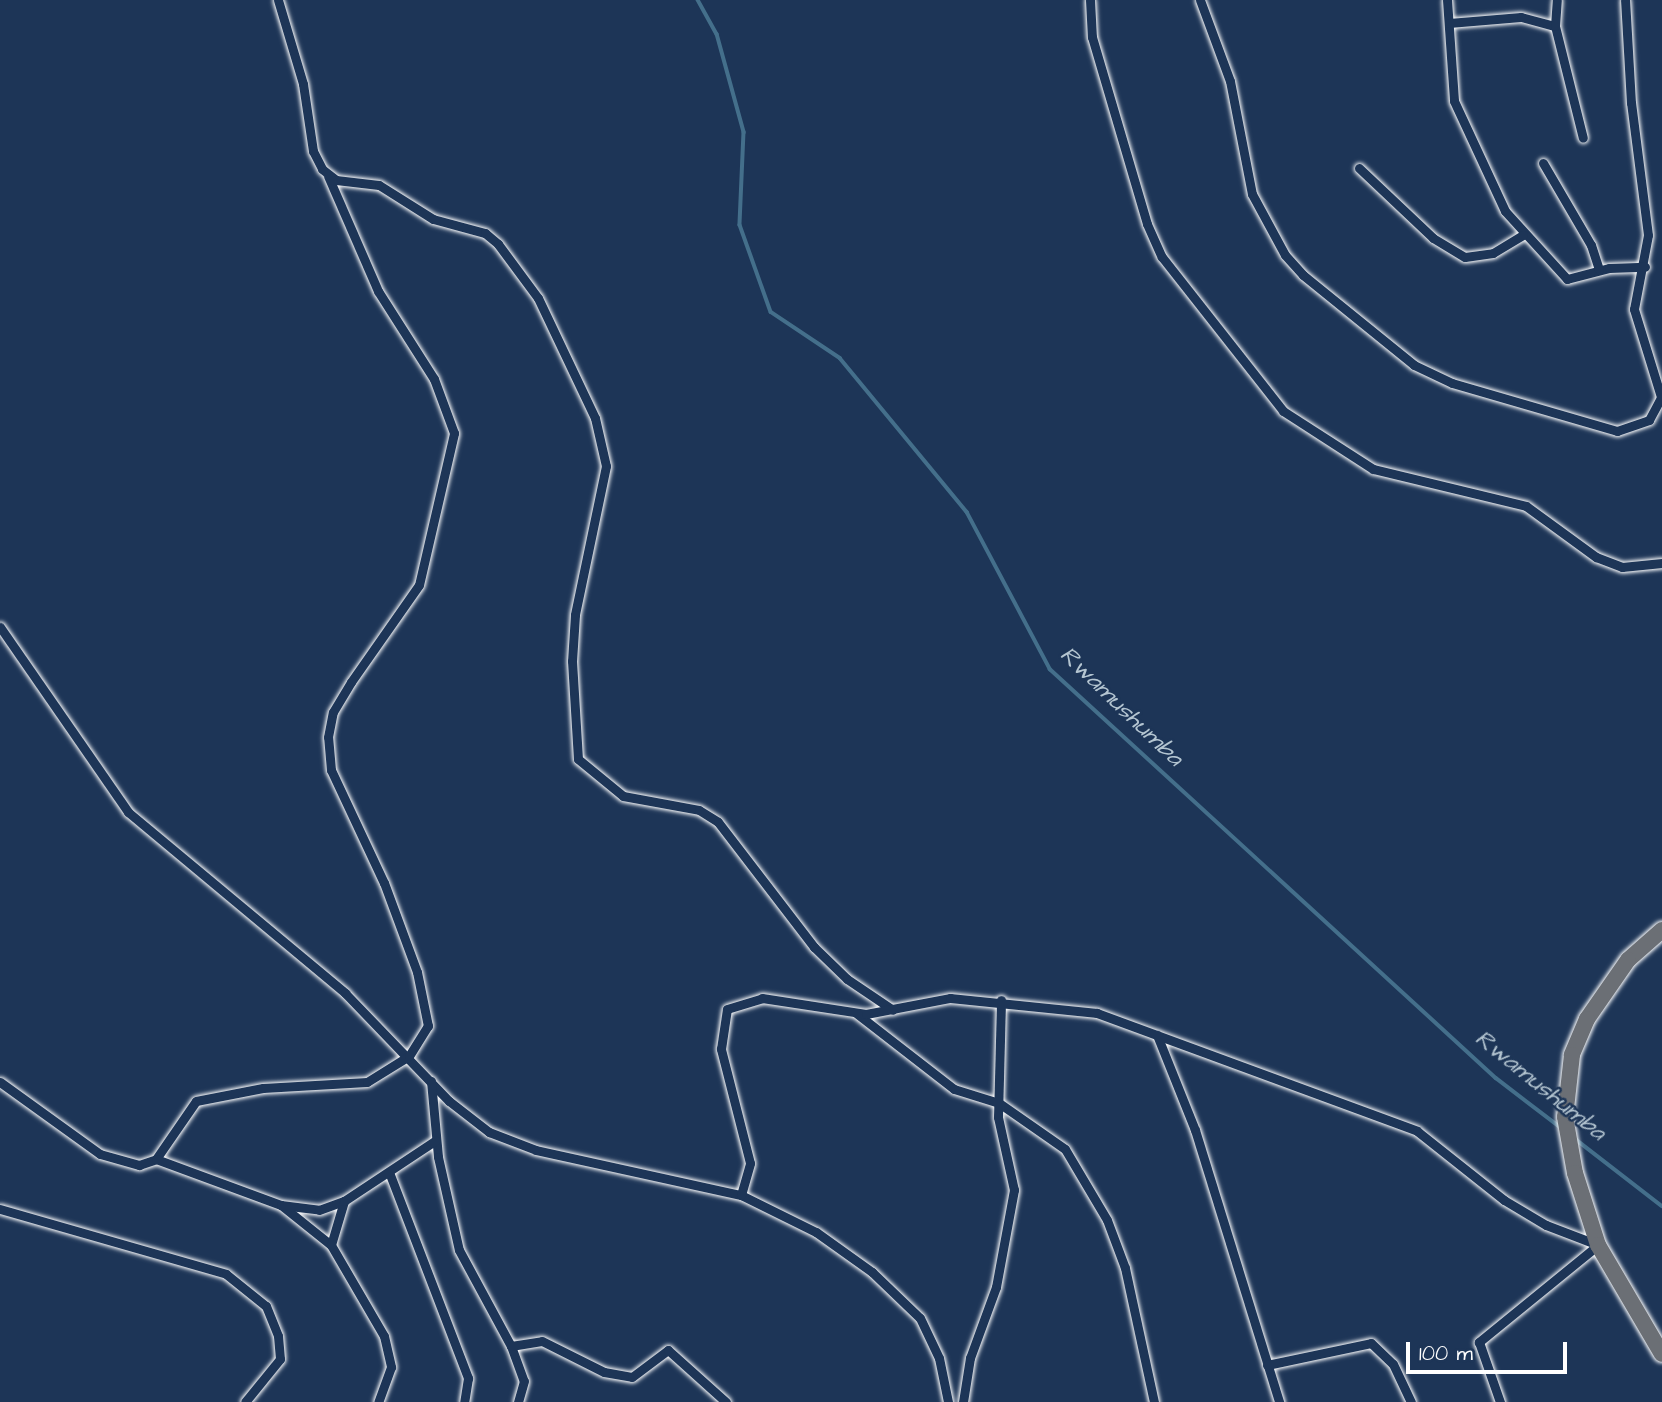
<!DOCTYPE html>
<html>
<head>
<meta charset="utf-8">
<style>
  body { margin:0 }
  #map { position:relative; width:1662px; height:1402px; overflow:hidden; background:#1d3557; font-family:"Architects Daughter",sans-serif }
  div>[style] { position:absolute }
  .stream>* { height:3.5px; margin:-1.75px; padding:0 1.75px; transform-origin:1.75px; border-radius:1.75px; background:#446f8b }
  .roads { filter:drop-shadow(0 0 2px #fff) drop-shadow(0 0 2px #fff) }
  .street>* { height:9px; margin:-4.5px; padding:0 4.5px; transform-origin:4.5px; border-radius:4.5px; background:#1d3557 }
  .highway>* { height:16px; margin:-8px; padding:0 8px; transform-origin:8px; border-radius:8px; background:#6b6f75 }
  span { translate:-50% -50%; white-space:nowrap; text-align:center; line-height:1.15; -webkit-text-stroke:5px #1d3557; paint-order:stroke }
  .water-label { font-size:24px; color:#b4c5d1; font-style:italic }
  .scale { position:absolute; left:1406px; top:1342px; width:161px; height:32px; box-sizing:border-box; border:4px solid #fff; border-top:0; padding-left:9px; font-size:21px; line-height:24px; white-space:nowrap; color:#fff; -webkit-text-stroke:5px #1d3557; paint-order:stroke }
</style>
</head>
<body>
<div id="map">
  <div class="stream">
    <i style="left:698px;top:0;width:39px;rotate:61deg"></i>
    <i style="left:717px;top:34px;width:102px;rotate:74.6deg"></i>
    <i style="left:744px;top:132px;width:93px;rotate:92.5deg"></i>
    <i style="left:740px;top:225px;width:92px;rotate:70.4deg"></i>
    <i style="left:771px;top:312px;width:83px;rotate:33.7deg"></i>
    <i style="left:840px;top:358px;width:200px;rotate:50.5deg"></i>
    <i style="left:967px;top:512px;width:178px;rotate:62.1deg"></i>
    <i style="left:1050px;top:669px;width:605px;rotate:42.52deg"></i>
    <i style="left:1496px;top:1078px;width:81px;rotate:37.4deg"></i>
    <i style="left:1574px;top:1138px;width:111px;rotate:37.7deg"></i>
  </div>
  <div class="roads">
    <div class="street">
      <i style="left:278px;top:0;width:88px;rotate:73.4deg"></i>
      <i style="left:303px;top:84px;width:68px;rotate:81.5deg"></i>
      <i style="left:313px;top:151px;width:20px;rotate:63deg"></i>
      <i style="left:322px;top:169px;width:18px;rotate:38deg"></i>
      <i style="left:336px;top:180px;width:43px;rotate:6.6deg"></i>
      <i style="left:379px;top:185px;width:64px;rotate:32.2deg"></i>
      <i style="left:433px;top:219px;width:54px;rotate:15.1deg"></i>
      <i style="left:485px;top:233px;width:17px;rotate:40deg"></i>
      <i style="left:498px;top:244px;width:67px;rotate:53.5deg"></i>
      <i style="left:538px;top:298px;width:133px;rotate:64.6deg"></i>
      <i style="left:595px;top:418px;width:49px;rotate:77.1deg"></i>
      <i style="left:606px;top:466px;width:152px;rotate:101.8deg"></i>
      <i style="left:575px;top:615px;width:46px;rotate:93.7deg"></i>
      <i style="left:572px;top:661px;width:98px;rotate:86.5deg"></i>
      <i style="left:578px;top:759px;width:58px;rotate:39.4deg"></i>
      <i style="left:623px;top:796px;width:77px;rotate:10.4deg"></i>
      <i style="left:699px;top:810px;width:22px;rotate:32deg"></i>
      <i style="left:718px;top:822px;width:158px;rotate:52.5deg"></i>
      <i style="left:814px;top:947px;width:46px;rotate:44.1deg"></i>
      <i style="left:847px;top:979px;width:55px;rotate:34deg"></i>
      <i style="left:1090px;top:0;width:37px;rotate:87deg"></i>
      <i style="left:1092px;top:37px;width:195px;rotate:73.6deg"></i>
      <i style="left:1147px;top:224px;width:36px;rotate:66deg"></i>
      <i style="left:1162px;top:257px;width:196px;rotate:51.8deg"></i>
      <i style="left:1283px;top:411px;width:107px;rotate:32.8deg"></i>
      <i style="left:1373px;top:469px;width:157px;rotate:13.6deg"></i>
      <i style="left:1526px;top:506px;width:87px;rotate:36.1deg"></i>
      <i style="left:1596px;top:557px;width:28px;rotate:21deg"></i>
      <i style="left:1622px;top:567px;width:40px;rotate:-5.7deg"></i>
      <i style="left:1200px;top:0;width:86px;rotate:69.7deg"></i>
      <i style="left:1230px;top:81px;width:115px;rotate:79deg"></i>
      <i style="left:1252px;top:194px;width:69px;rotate:61.6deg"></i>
      <i style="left:1285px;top:255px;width:27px;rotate:48deg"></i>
      <i style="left:1303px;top:275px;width:143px;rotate:39deg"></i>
      <i style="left:1414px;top:365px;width:42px;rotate:25.3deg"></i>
      <i style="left:1452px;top:383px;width:172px;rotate:16.2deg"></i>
      <i style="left:1617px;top:431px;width:34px;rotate:-19deg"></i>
      <i style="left:1649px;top:420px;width:26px;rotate:-62deg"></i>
      <i style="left:1661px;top:397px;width:92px;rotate:-107.1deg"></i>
      <i style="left:1634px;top:309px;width:75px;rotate:-79.3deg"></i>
      <i style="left:1648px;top:235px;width:133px;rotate:-97.3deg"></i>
      <i style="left:1631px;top:103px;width:103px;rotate:-93.3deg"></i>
      <i style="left:1447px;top:0;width:101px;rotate:86deg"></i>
      <i style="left:1454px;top:101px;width:121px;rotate:65.1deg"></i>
      <i style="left:1505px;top:211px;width:92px;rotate:47.6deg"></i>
      <i style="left:1567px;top:279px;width:43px;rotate:-14.7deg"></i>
      <i style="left:1609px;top:268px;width:36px;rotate:-2deg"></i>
      <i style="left:1449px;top:23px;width:72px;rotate:-4.8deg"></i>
      <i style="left:1521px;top:17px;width:35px;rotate:15deg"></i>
      <i style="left:1555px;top:26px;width:115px;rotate:76deg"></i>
      <i style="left:1555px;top:26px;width:26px;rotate:-86deg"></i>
      <i style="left:1543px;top:163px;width:95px;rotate:59.7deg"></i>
      <i style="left:1591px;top:245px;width:26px;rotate:72deg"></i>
      <i style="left:1359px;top:168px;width:102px;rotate:43.4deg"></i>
      <i style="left:1433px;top:238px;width:37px;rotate:31deg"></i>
      <i style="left:1465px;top:257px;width:28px;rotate:-8deg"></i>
      <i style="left:1493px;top:253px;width:35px;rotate:-31deg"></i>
      <i style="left:0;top:627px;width:225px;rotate:55.3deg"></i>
      <i style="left:128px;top:812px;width:283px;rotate:39.8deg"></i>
      <i style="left:345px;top:993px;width:150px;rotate:46.1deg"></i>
      <i style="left:449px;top:1101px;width:51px;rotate:37.8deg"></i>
      <i style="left:489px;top:1132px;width:50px;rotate:21deg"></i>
      <i style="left:536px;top:1150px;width:210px;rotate:12.4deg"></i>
      <i style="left:741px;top:1195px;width:84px;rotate:26.3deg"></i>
      <i style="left:816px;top:1232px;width:69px;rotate:35.5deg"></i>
      <i style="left:872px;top:1272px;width:66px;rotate:43.8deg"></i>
      <i style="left:920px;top:1318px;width:44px;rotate:64.6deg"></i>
      <i style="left:939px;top:1358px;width:45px;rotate:78.4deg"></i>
      <i style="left:856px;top:1013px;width:124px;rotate:37.8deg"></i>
      <i style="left:954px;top:1089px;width:47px;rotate:17.3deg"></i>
      <i style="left:999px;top:1103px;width:80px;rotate:34.9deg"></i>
      <i style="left:1065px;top:1149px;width:82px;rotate:59.4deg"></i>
      <i style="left:1107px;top:1220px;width:51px;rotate:69.4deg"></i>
      <i style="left:1125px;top:1268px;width:137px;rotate:77.8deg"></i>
      <i style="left:1157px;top:1035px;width:102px;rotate:68.2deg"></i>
      <i style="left:1195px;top:1130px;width:285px;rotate:72.8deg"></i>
      <i style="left:431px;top:1081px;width:76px;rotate:84.7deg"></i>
      <i style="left:438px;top:1157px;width:95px;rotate:77.3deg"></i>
      <i style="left:459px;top:1250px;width:109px;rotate:61.6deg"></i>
      <i style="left:511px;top:1346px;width:37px;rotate:70deg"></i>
      <i style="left:524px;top:1381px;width:22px;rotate:106deg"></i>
      <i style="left:0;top:1082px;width:123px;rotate:35.8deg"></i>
      <i style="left:100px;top:1154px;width:41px;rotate:15.8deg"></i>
      <i style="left:139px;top:1165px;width:18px;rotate:-19deg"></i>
      <i style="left:156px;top:1159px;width:70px;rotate:-55.4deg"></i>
      <i style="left:196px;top:1101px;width:68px;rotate:-11deg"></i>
      <i style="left:263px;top:1088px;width:104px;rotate:-3.3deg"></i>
      <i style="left:367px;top:1082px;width:49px;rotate:-31.8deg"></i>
      <i style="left:409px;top:1056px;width:36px;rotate:-58deg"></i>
      <i style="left:428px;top:1026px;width:55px;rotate:-101.5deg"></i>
      <i style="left:417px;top:972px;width:95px;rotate:-110.3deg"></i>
      <i style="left:384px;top:883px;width:125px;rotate:-115.1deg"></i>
      <i style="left:331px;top:770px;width:33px;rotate:-95deg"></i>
      <i style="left:328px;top:737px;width:25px;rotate:-79deg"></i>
      <i style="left:333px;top:712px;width:35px;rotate:-59deg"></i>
      <i style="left:351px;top:682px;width:118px;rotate:-55deg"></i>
      <i style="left:419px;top:585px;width:156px;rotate:-77deg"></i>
      <i style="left:454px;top:433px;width:58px;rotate:-110.3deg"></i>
      <i style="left:434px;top:379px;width:104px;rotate:-122.5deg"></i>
      <i style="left:378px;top:291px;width:125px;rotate:-113.5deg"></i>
      <i style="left:156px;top:1159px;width:133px;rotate:20.2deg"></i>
      <i style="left:281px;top:1205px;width:64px;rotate:38.7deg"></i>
      <i style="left:331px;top:1245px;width:105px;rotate:59.8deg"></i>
      <i style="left:384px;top:1336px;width:32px;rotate:77deg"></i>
      <i style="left:391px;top:1367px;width:37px;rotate:110deg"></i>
      <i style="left:389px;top:1172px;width:221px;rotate:69deg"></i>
      <i style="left:468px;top:1378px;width:24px;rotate:99deg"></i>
      <i style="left:741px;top:1195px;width:33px;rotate:-74deg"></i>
      <i style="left:750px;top:1163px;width:118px;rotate:-104.3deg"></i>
      <i style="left:721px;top:1049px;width:40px;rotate:-81.5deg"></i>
      <i style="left:727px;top:1009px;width:37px;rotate:-17deg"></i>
      <i style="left:762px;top:998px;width:105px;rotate:8.7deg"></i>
      <i style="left:866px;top:1014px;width:86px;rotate:-10.8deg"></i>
      <i style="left:950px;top:998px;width:148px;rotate:5.8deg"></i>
      <i style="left:1097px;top:1013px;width:341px;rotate:20.2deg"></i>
      <i style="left:1417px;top:1131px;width:111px;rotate:38.4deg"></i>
      <i style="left:1504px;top:1200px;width:49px;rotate:30.8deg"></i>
      <i style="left:1546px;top:1225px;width:56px;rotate:21deg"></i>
      <i style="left:1598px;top:1245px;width:154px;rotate:140.8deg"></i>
      <i style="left:1479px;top:1342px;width:64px;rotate:70.7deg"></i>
      <i style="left:281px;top:1205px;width:38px;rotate:7deg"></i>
      <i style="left:319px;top:1210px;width:27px;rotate:-20deg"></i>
      <i style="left:0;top:1209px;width:235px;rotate:16deg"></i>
      <i style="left:226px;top:1274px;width:51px;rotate:38.7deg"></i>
      <i style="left:266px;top:1306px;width:32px;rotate:68deg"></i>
      <i style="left:278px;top:1336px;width:23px;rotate:85deg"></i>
      <i style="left:280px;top:1359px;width:55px;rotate:129.1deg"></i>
      <i style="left:331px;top:1245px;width:46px;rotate:-73.5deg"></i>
      <i style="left:344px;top:1201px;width:110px;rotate:-33.5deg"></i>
      <i style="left:511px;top:1346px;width:31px;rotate:-9deg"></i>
      <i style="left:542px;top:1341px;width:69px;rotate:26.6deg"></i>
      <i style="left:604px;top:1372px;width:28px;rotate:10deg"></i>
      <i style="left:632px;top:1377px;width:45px;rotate:-36.9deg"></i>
      <i style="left:668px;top:1350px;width:78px;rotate:41.9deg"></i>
      <i style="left:1267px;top:1365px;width:106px;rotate:-11.9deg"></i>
      <i style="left:1371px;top:1343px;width:30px;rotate:44deg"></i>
      <i style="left:1393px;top:1364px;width:42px;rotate:64.7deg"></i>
      <i style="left:963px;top:1402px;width:45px;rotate:-81deg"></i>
      <i style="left:970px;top:1358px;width:76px;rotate:-69.9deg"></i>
      <i style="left:996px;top:1287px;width:99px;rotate:-79.5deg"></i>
      <i style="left:1014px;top:1190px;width:75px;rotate:-102.4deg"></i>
      <i style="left:998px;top:1117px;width:117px;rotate:-88.5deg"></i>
    </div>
    <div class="highway">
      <i style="left:1662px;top:930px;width:45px;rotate:138.6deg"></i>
      <i style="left:1628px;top:960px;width:72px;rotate:124.8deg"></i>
      <i style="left:1587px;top:1019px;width:39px;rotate:113deg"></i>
      <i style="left:1572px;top:1055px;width:62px;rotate:96.4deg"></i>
      <i style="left:1565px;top:1117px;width:57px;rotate:79.9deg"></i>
      <i style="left:1575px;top:1173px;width:76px;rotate:72.3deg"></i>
      <i style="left:1598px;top:1245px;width:126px;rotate:59.6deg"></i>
    </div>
  </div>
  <div class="water-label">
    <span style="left:1121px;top:707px;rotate:44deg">Rwamushumba</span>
    <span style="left:1540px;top:1086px;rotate:39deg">Rwamushumba</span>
  </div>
  <div class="scale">100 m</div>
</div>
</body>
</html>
